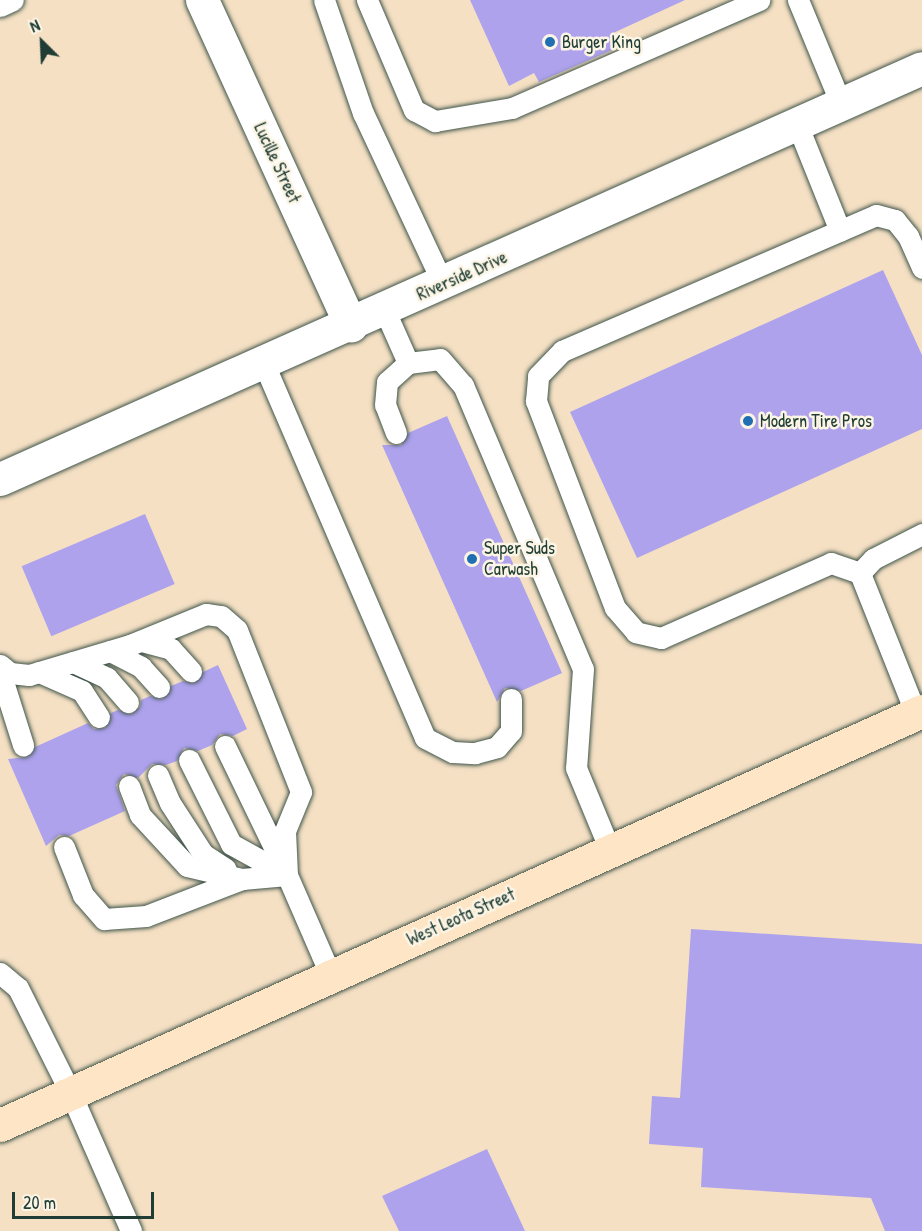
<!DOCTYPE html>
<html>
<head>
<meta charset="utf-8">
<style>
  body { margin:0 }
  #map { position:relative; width:922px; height:1231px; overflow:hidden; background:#f5e0c4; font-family:"Patrick Hand",sans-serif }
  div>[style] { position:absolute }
  .building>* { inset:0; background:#aea2ed; transform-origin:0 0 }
  .roads { filter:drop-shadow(0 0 2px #3f554a) drop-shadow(0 0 2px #3f554a) }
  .lane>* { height:21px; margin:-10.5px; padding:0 10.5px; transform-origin:10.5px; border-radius:10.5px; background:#fff }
  .street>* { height:33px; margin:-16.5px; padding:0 16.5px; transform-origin:16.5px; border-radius:16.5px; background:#fff }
  .secondary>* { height:33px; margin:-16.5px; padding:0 16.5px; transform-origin:16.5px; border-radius:16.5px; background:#fee5c5 }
  .dots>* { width:16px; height:16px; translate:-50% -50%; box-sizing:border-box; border:3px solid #fcf5e5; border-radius:50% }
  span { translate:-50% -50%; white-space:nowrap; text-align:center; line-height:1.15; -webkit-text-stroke:5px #fcf5e5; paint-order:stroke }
  .poi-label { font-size:18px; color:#1f3d34 }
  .left { translate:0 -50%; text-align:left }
  .street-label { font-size:18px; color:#1f3d34 }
  .north { position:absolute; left:12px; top:12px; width:60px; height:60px; -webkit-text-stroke:4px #fcf5e5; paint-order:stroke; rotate:336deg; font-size:16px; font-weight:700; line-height:24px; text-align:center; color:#1f3d34 }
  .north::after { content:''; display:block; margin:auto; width:21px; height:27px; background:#1f3d34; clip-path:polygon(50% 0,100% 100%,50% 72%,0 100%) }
  .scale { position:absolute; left:12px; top:1192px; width:142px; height:27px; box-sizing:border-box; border:3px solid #1f3d34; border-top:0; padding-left:8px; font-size:18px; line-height:21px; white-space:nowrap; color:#1f3d34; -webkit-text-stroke:4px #fcf5e5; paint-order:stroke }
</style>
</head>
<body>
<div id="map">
  <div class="building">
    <i style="clip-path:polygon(470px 0,685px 0,611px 34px,612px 50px,539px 82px,534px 73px,509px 86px)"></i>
    <i style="clip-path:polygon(883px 270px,922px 355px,922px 429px,637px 558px,570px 412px)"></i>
    <i style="clip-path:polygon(447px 416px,562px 673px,521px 691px,505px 688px,497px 702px,382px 445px,401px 445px,408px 433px)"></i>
    <i style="left:145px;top:514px;width:76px;height:134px;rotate:67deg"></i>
    <i style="clip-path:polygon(218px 665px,247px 729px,233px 736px,220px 734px,212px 745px,198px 751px,184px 748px,177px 761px,166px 765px,152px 764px,138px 778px,124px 774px,116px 785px,125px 811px,69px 836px,59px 835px,46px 846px,8px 759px,27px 757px,35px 747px,88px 723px,94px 729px,105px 728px,111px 713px,118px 710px,131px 714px,140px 707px,141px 700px,150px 696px,162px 699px,171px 686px,183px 681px,194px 683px,203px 672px)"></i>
    <i style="clip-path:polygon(691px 929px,922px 944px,922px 1231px,885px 1231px,871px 1198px,701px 1187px,703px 1148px,649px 1144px,652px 1096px,680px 1098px)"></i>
    <i style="clip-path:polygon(487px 1149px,525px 1231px,399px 1231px,382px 1196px)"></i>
  </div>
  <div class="roads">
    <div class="lane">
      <i style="left:324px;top:0;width:120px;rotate:71deg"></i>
      <i style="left:363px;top:113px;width:189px;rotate:64.9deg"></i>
      <i style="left:367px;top:0;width:120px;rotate:66.9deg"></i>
      <i style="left:414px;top:110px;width:24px;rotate:28deg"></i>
      <i style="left:435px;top:121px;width:78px;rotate:-9.6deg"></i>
      <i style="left:512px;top:108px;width:270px;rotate:-23.6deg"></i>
      <i style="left:798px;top:0;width:113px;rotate:67.5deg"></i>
      <i style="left:0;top:6px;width:14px;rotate:-25deg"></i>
      <i style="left:797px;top:124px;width:115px;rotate:68.1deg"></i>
      <i style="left:385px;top:311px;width:57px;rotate:66.1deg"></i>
      <i style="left:264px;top:364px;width:407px;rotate:66.7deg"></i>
      <i style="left:425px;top:738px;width:31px;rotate:27deg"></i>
      <i style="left:453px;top:752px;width:22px;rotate:3deg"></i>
      <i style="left:475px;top:753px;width:23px;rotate:-15deg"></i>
      <i style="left:497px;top:747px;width:21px;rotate:-49deg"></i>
      <i style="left:511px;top:731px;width:32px;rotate:-90deg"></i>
      <i style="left:396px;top:433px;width:30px;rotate:-111deg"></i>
      <i style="left:385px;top:405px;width:23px;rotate:-85deg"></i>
      <i style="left:387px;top:382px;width:28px;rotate:-42deg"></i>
      <i style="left:408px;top:363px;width:32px;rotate:-7deg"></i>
      <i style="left:440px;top:359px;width:35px;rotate:49deg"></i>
      <i style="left:463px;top:385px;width:308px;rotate:67.1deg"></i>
      <i style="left:583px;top:669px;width:99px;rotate:94deg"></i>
      <i style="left:576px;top:768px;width:89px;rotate:67.5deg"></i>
      <i style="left:860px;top:573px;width:19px;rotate:-47deg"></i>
      <i style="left:873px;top:559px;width:55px;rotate:-27deg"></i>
      <i style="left:142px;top:641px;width:30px;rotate:15deg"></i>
      <i style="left:171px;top:649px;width:30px;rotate:48deg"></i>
      <i style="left:110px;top:651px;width:35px;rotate:27deg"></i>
      <i style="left:141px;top:667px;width:27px;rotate:48deg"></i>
      <i style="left:73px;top:662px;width:38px;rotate:25deg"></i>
      <i style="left:107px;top:678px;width:32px;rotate:49deg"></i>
      <i style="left:0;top:665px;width:13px;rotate:39deg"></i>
      <i style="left:10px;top:673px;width:19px;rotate:6deg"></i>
      <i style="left:29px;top:675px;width:105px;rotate:-16.5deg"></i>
      <i style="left:130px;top:645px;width:82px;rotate:-22.2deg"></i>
      <i style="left:206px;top:614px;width:15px;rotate:8deg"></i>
      <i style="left:221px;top:616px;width:21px;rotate:41deg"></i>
      <i style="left:237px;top:630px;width:174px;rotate:68.4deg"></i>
      <i style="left:301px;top:792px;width:42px;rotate:112.3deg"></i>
      <i style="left:285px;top:831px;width:44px;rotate:87.4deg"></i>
      <i style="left:287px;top:875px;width:110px;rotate:66.5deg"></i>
      <i style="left:0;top:672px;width:77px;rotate:72.5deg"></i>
      <i style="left:39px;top:672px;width:47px;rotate:23.8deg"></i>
      <i style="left:82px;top:691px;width:31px;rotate:57deg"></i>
      <i style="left:916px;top:714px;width:152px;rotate:-111.7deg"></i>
      <i style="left:860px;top:573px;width:31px;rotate:-161deg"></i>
      <i style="left:831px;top:563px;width:186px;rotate:156.2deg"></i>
      <i style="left:661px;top:638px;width:26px;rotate:-167deg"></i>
      <i style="left:636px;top:632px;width:32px;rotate:-131deg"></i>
      <i style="left:615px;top:608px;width:222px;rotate:-110.9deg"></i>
      <i style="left:536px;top:401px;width:25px;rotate:-85deg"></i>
      <i style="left:538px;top:376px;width:35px;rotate:-46deg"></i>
      <i style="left:562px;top:351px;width:342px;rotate:-23.4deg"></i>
      <i style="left:876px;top:215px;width:20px;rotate:15deg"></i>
      <i style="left:895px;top:220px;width:21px;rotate:51deg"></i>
      <i style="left:908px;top:236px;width:35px;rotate:66deg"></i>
      <i style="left:225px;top:746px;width:133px;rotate:64.2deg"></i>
      <i style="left:189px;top:760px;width:94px;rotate:63.4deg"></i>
      <i style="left:231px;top:844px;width:64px;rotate:29deg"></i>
      <i style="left:158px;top:775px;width:30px;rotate:67deg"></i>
      <i style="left:170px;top:803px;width:61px;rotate:57.1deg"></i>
      <i style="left:203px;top:854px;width:27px;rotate:33deg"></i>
      <i style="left:129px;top:786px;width:31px;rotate:69deg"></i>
      <i style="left:140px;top:815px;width:69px;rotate:47.3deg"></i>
      <i style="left:187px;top:866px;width:57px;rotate:13.3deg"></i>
      <i style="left:64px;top:847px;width:52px;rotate:68.4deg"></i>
      <i style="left:83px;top:895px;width:32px;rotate:49deg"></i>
      <i style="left:104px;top:919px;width:42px;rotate:-4.1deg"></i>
      <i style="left:146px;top:916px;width:103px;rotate:-21.1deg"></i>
      <i style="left:242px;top:879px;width:45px;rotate:-5.1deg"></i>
      <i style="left:0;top:973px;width:23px;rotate:40deg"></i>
      <i style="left:18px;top:988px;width:119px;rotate:63.4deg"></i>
      <i style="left:71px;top:1094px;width:150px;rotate:66.3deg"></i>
    </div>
    <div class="street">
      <i style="left:202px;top:0;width:358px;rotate:65.4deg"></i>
      <i style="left:0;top:479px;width:1009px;rotate:-24.03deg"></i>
    </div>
    <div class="secondary">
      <i style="left:0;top:1125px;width:1011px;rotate:-24.18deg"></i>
    </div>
  </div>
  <div class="dots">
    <i style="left:550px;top:42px;background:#1f6fb2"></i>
    <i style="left:748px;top:421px;background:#1f6fb2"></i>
    <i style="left:472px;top:559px;background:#1f6fb2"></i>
  </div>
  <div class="poi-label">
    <span class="left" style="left:562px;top:42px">Burger King</span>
    <span class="left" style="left:760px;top:421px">Modern Tire Pros</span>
    <span class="left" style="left:484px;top:559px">Super Suds<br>Carwash</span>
  </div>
  <div class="street-label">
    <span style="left:277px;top:163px;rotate:65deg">Lucille Street</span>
    <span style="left:462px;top:276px;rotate:-24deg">Riverside Drive</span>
    <span style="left:461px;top:917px;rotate:-24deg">West Leota Street</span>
  </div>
  <div class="north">N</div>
  <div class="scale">20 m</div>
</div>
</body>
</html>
